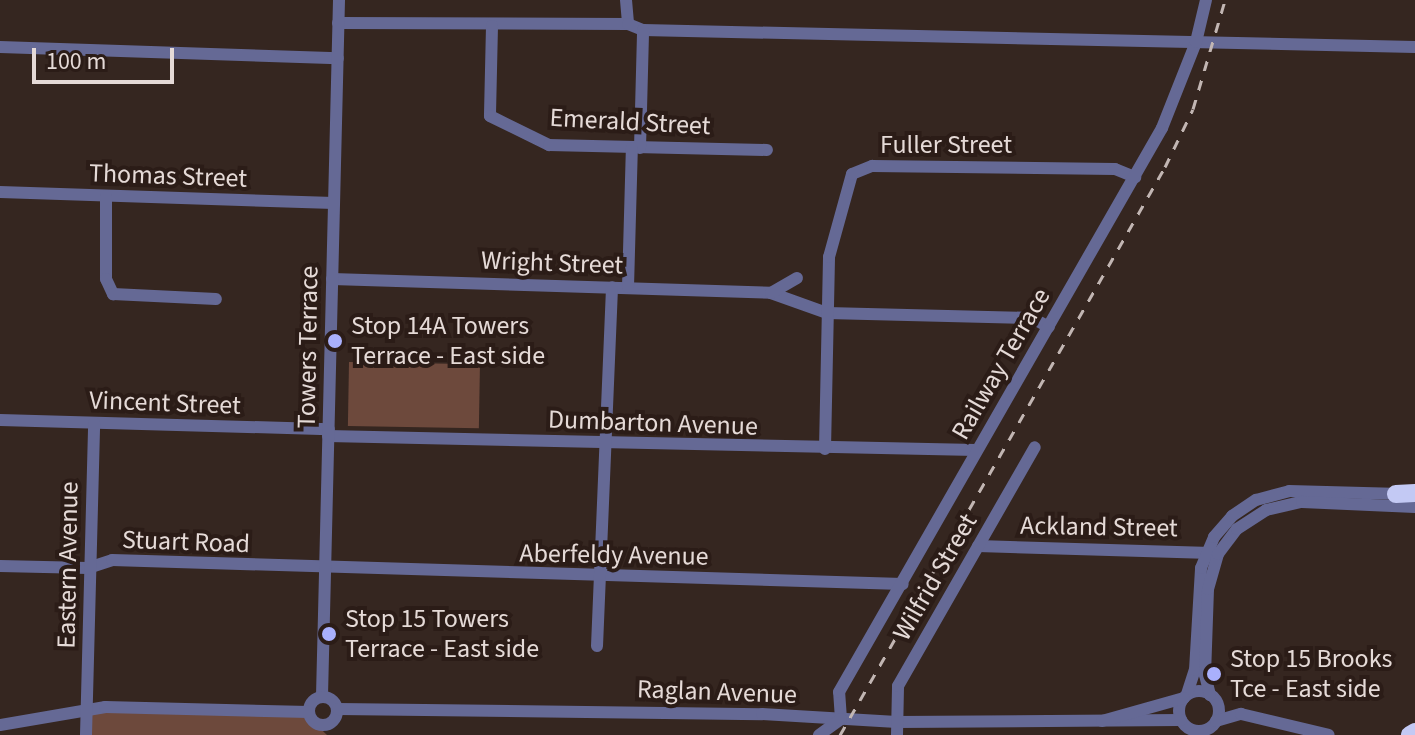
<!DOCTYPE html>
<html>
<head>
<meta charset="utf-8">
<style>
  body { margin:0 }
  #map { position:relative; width:1415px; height:735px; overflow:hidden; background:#352620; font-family:"Source Sans 3",sans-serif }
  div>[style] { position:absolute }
  .green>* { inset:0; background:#6d493c; transform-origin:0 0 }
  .minor>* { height:12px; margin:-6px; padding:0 6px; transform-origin:6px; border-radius:6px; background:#656995 }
  .minor>.ring { margin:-6px; padding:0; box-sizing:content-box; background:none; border:12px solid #656995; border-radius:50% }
  .highway>* { height:18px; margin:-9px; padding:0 9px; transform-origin:9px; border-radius:9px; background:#c3c9f4 }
  .rail>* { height:3px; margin-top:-1.5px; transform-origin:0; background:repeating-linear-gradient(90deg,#c2b6b3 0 10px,transparent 0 20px) }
  .dots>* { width:22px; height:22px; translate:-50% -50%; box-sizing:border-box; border:4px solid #2b1c17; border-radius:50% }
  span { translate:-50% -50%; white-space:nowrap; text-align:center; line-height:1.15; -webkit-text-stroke:8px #2b1c17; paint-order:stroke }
  .street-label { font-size:26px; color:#e5dad7 }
  .poi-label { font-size:26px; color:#e5dad7 }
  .left { translate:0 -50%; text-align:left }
  .scale { position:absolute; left:32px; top:48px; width:142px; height:36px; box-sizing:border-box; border:4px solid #e5dad7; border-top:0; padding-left:10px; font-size:24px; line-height:28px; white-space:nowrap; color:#e5dad7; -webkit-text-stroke:6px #2b1c17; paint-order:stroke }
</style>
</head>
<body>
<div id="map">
  <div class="green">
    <i style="left:349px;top:362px;width:131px;height:64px;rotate:1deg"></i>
    <i style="clip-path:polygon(88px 712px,306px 715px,327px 735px,88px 735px)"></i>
  </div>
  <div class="minor">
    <i style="left:626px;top:0;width:24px;rotate:85deg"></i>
    <i style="left:338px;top:23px;width:290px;rotate:0.2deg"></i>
    <i style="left:628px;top:24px;width:16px;rotate:22deg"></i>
    <i style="left:643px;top:30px;width:772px;rotate:1.26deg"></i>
    <i style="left:492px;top:26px;width:90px;rotate:91.3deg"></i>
    <i style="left:490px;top:116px;width:66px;rotate:26.2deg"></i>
    <i style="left:549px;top:145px;width:218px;rotate:1.3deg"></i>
    <i style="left:0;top:47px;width:338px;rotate:1.9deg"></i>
    <i style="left:640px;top:148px;width:118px;rotate:-88.5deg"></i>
    <i style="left:0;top:192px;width:334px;rotate:1.9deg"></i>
    <i style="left:106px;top:196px;width:83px;rotate:90deg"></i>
    <i style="left:106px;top:279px;width:17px;rotate:65deg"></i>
    <i style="left:113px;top:294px;width:103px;rotate:2.8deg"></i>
    <i style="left:332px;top:279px;width:439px;rotate:1.8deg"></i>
    <i style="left:771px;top:293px;width:59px;rotate:19.7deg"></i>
    <i style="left:827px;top:313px;width:205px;rotate:1.4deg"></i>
    <i style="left:1032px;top:318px;width:19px;rotate:28deg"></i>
    <i style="left:628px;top:287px;width:139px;rotate:-88.4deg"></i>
    <i style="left:771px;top:293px;width:30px;rotate:-30deg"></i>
    <i style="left:0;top:420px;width:329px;rotate:1.6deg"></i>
    <i style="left:328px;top:436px;width:648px;rotate:1.24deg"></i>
    <i style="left:825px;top:449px;width:192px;rotate:-88.8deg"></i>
    <i style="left:829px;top:257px;width:86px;rotate:-74.5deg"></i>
    <i style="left:852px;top:174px;width:22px;rotate:-22deg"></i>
    <i style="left:872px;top:166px;width:243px;rotate:0.7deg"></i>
    <i style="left:1115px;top:169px;width:22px;rotate:22deg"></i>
    <i style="left:978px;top:546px;width:233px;rotate:1.7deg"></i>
    <i style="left:0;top:566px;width:88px;rotate:1.3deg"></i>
    <i style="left:88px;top:568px;width:25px;rotate:-18deg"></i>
    <i style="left:112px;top:560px;width:791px;rotate:1.74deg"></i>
    <i style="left:597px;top:646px;width:359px;rotate:-87.6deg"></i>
    <i class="ring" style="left:1179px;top:691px;width:28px;height:28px"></i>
    <i style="left:1187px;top:694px;width:25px;rotate:-72deg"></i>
    <i style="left:1195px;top:670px;width:102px;rotate:-86.6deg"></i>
    <i style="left:1201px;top:568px;width:34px;rotate:-67deg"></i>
    <i style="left:1214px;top:537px;width:28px;rotate:-49deg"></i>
    <i style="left:1232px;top:516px;width:29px;rotate:-34deg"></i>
    <i style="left:1256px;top:500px;width:34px;rotate:-15deg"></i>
    <i style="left:1289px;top:491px;width:112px;rotate:1.5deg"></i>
    <i style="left:1210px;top:695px;width:21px;rotate:-104deg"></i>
    <i style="left:1205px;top:675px;width:86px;rotate:-88deg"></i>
    <i style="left:1208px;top:589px;width:36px;rotate:-74deg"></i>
    <i style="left:1218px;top:554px;width:31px;rotate:-53deg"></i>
    <i style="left:1237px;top:529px;width:35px;rotate:-33deg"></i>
    <i style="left:1266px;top:510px;width:37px;rotate:-13deg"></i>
    <i style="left:1302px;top:502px;width:113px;rotate:2.5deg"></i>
    <i style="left:322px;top:696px;width:696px;rotate:-88.6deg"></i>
    <i class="ring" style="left:309px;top:697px;width:16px;height:16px"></i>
    <i style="left:338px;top:709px;width:424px;rotate:0.7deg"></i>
    <i style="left:762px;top:714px;width:135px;rotate:3.4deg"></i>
    <i style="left:897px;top:722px;width:284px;rotate:-0.4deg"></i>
    <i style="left:841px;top:719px;width:27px;rotate:-94deg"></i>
    <i style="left:839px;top:692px;width:650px;rotate:-60.2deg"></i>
    <i style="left:1162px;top:128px;width:92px;rotate:-68.4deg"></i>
    <i style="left:1196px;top:42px;width:43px;rotate:-76.6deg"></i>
    <i style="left:1102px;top:721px;width:85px;rotate:-15.7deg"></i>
    <i style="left:1216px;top:721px;width:26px;rotate:-16deg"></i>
    <i style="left:1241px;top:714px;width:90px;rotate:13.4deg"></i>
    <i style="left:0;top:725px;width:107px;rotate:-9.7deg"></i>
    <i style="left:105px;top:707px;width:204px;rotate:1.4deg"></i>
    <i style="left:86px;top:735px;width:312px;rotate:-88.5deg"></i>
    <i style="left:819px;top:735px;width:27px;rotate:-36deg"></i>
    <i style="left:897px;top:735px;width:49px;rotate:-88.8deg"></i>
    <i style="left:898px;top:686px;width:275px;rotate:-60.2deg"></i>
  </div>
  <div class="highway">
    <i style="left:1396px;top:494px;width:19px;rotate:-3deg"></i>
    <i style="left:1410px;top:735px;width:6px;rotate:-31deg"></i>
  </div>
  <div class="rail">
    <i style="left:840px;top:735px;width:654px;rotate:-60.22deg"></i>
    <i style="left:1165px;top:167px;width:64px;rotate:-64.2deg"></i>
    <i style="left:1193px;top:109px;width:114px;rotate:-73.6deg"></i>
  </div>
  <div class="dots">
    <i style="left:335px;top:341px;background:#a9b0fc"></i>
    <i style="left:329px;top:634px;background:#a9b0fc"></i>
    <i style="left:1214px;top:674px;background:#a9b0fc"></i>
  </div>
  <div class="street-label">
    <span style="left:630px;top:122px;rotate:3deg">Emerald Street</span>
    <span style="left:946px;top:145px">Fuller Street</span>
    <span style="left:168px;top:176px;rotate:2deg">Thomas Street</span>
    <span style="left:552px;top:263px;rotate:2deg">Wright Street</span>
    <span style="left:308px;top:347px;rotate:-89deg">Towers Terrace</span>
    <span style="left:1001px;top:364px;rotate:-60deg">Railway Terrace</span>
    <span style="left:165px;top:403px;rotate:2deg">Vincent Street</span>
    <span style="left:653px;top:423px;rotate:2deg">Dumbarton Avenue</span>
    <span style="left:1099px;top:527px;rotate:1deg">Ackland Street</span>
    <span style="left:186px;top:542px;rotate:2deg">Stuart Road</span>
    <span style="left:614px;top:555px;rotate:1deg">Aberfeldy Avenue</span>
    <span style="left:68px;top:565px;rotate:-89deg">Eastern Avenue</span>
    <span style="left:935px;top:577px;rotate:-60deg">Wilfrid Street</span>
    <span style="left:717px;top:692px;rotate:2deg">Raglan Avenue</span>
  </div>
  <div class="poi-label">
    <span class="left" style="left:351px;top:341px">Stop 14A Towers<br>Terrace - East side</span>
    <span class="left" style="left:345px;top:634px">Stop 15 Towers<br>Terrace - East side</span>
    <span class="left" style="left:1230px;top:674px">Stop 15 Brooks<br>Tce - East side</span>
  </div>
  <div class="scale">100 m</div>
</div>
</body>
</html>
